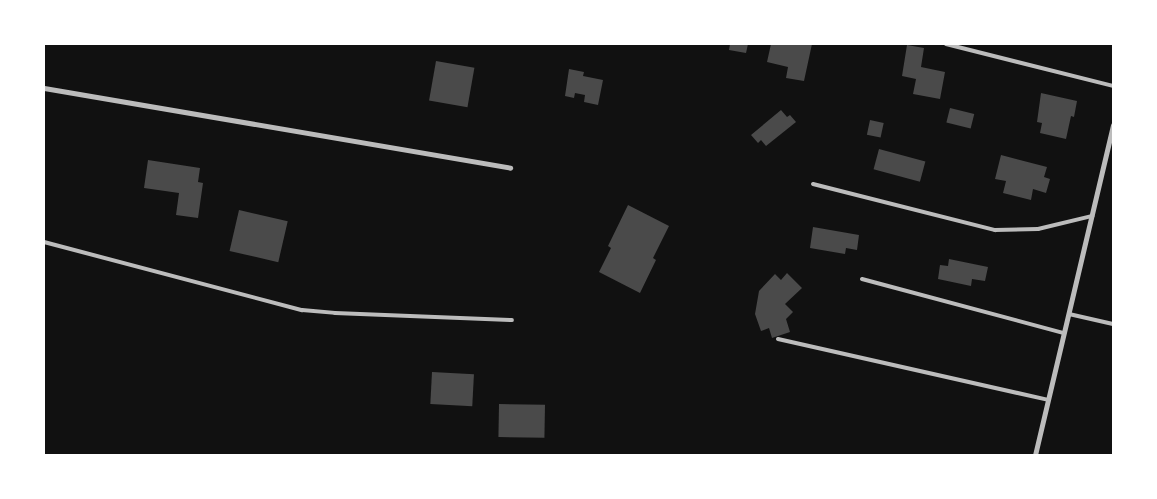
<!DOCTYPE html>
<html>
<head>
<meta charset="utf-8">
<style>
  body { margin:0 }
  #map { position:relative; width:1157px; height:499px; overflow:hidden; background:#111; font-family:"Varela Round",sans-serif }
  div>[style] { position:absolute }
  .building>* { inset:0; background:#4a4a4a; transform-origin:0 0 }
  .service>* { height:4px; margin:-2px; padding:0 2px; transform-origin:2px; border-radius:2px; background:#bcbcbc }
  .minor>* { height:5px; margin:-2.5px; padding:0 2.5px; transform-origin:2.5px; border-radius:2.5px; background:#bcbcbc }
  span { translate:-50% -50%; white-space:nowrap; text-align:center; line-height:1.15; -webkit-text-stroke:4.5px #fff; paint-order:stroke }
  .frame { position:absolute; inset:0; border:45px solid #fff; pointer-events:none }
</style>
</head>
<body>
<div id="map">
  <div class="building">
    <i style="clip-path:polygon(730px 44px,748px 44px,746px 53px,729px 50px)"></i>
    <i style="clip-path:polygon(771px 44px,812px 44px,804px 81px,786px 78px,788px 67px,767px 62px)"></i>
    <i style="clip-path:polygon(907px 45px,924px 48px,921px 67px,945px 72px,940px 99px,913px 94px,916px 79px,902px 76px)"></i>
    <i style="left:436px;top:61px;width:39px;height:40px;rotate:10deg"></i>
    <i style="clip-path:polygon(569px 69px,584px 72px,583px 76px,603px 80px,598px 105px,584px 102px,585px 95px,575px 93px,574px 98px,565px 96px)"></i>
    <i style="clip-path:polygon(1041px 93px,1077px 101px,1074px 117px,1071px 116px,1066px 139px,1040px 133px,1042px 123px,1037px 122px)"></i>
    <i style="left:950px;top:108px;width:25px;height:15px;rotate:14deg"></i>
    <i style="clip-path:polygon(781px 110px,787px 117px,790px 115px,796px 122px,766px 146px,761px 140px,758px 143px,751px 135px)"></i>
    <i style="left:870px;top:120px;width:14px;height:15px;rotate:12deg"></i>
    <i style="left:879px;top:149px;width:48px;height:21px;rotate:15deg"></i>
    <i style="clip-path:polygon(1001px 155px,1047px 167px,1044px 177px,1050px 179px,1046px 193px,1033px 189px,1031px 200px,1003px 193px,1006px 181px,995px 179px)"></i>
    <i style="clip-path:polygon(148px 160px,200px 168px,198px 182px,203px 183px,198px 218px,176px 215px,179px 193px,144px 188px)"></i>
    <i style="clip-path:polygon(628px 205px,669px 226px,653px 258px,656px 260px,640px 293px,599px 272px,611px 248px,608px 246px)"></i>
    <i style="left:239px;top:210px;width:50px;height:42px;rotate:13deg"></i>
    <i style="clip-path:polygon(813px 227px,859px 235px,857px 250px,846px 248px,845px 254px,810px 248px)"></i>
    <i style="clip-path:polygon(949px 259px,988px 267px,985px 281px,972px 279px,971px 286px,938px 279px,940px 265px,948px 266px)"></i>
    <i style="clip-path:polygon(787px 273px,802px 288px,785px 304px,793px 312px,786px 319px,790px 332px,772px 338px,769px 328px,761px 331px,755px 314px,759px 291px,775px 274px,781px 280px)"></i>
    <i style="left:432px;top:372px;width:42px;height:32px;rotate:3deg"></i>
    <i style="left:499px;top:404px;width:46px;height:33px;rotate:1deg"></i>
  </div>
  <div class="service">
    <i style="left:946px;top:44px;width:172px;rotate:14.1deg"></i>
    <i style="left:813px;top:184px;width:188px;rotate:14.2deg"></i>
    <i style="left:995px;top:230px;width:43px;rotate:-1.3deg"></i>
    <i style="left:1038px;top:229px;width:56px;rotate:-13.5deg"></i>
    <i style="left:44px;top:242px;width:267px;rotate:14.8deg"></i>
    <i style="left:302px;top:310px;width:33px;rotate:5deg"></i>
    <i style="left:335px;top:313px;width:177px;rotate:2.3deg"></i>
    <i style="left:862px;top:279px;width:209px;rotate:15deg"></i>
    <i style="left:1069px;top:314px;width:45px;rotate:12.8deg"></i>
    <i style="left:778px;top:339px;width:277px;rotate:12.7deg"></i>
  </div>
  <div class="minor">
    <i style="left:44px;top:88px;width:473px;rotate:9.7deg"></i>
    <i style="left:1035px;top:455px;width:339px;rotate:-76.7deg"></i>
  </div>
  <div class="frame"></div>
</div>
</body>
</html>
